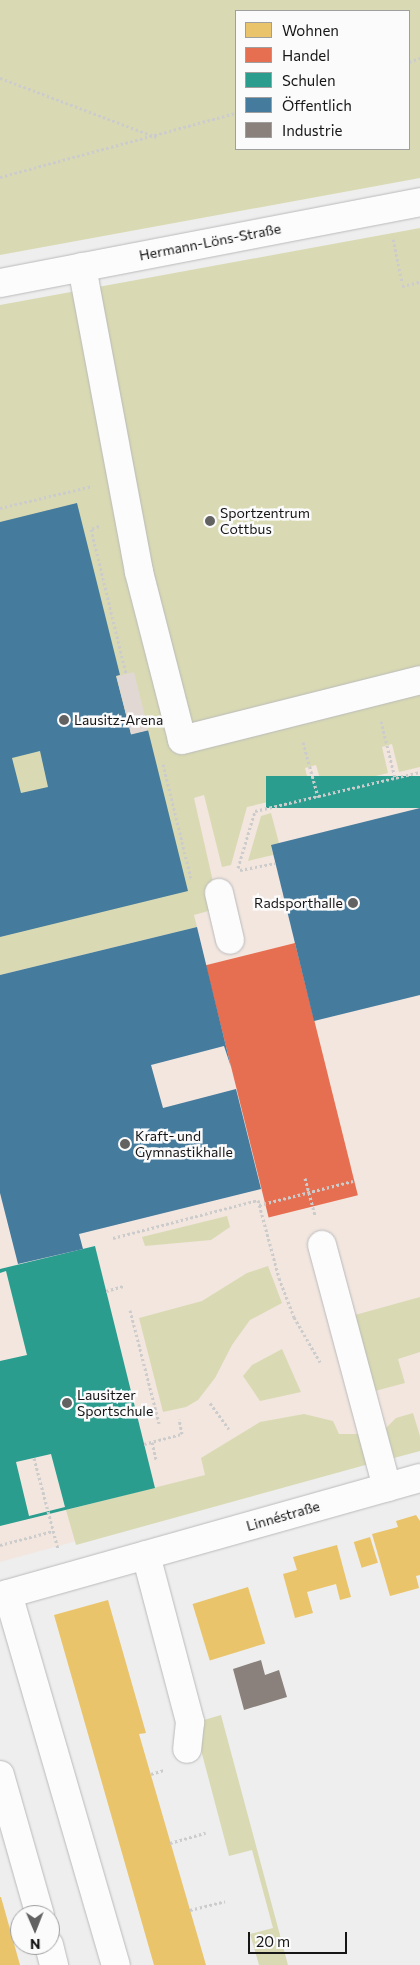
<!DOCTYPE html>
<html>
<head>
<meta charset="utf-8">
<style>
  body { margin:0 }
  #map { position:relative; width:420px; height:1965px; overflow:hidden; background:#eee; font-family:Commissioner,sans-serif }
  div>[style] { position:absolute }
  .education>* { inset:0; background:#f2e6df }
  .green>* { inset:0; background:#d9dab3 }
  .homes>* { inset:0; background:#e9c46a; transform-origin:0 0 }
  .shops>* { inset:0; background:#e76f51; transform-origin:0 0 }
  .schools>* { inset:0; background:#2a9d8f; transform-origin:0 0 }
  .public>* { inset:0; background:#457b9d }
  .industry>* { inset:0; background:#8a817c }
  .building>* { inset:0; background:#e1d7d3; transform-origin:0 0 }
  .path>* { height:3px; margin-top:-1.5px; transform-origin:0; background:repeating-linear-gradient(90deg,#ccc 0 2.5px,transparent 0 5px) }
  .roads { filter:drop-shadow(0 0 1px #bababa) drop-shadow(0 0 1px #bababa) }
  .minor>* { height:28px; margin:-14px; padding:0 14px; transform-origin:14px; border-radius:14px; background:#fcfcfc }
  .dots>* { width:14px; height:14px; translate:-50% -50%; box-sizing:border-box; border:2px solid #fbfbfc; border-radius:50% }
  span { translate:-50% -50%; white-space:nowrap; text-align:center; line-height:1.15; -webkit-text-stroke:5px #fbfbfc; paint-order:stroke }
  .street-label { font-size:14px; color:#161617 }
  .poi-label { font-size:14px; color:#161617 }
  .left { translate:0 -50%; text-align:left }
  .right { translate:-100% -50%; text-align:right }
  .legend { position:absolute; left:235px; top:10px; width:175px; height:140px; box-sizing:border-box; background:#fbfbfc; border:1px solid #9f9fa0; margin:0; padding:6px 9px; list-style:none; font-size:15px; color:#161617 }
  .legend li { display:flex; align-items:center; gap:10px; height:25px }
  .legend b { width:25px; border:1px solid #9f9fa0 }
  .north { position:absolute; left:10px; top:1905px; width:50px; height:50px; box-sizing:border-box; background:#fbfbfc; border:1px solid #9f9fa0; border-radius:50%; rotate:179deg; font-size:14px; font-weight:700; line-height:20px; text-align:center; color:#161617 }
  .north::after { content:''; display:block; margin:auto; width:18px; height:22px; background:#626262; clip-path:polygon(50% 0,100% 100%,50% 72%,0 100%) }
  .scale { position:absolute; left:248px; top:1932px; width:99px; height:22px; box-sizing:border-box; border:2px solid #161617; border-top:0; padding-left:6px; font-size:15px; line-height:18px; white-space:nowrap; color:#161617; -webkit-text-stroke:4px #fbfbfc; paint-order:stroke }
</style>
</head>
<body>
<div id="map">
  <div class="education">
    <i style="clip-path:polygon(420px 736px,420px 1447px,0 1562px,0 964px,219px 908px,193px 798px)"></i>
  </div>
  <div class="green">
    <i style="clip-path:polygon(evenodd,0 0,420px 0,420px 178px,0 255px,0 0,236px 11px,409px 11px,409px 149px,236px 149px,236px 11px)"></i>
    <i style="clip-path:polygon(420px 228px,420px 767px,399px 772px,392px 744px,382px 747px,388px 773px,323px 789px,316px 765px,305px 768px,311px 792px,247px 807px,231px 865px,222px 867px,204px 795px,194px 798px,219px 908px,194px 915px,197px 927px,0 975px,0 305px)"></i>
    <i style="clip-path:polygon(271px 813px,279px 843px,271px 845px,273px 855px,248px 861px,261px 816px)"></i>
    <i style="clip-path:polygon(227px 1216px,230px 1227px,211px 1240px,145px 1246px,142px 1237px)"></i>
    <i style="clip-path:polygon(268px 1266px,282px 1303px,250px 1320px,232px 1345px,215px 1378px,198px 1400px,186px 1407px,163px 1412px,139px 1318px,202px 1301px,247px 1273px)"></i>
    <i style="clip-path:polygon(420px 1297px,420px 1352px,398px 1359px,405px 1383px,375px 1391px,355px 1315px)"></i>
    <i style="clip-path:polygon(282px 1349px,301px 1392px,260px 1401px,243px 1376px,252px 1365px)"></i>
    <i style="clip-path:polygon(413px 1413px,420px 1436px,420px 1451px,394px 1458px,386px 1428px,396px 1418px)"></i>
    <i style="clip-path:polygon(304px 1414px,333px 1421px,339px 1434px,360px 1434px,369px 1464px,76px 1545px,66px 1510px,205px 1475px,201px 1458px,260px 1422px)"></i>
    <i style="clip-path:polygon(221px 1715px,288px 1965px,259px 1965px,250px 1934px,273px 1928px,252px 1850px,229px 1856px,201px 1750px,204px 1720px)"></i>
  </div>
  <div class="homes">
    <i style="clip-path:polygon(416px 1515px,420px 1521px,420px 1575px,416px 1576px,419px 1588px,390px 1596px,372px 1534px,398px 1527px,396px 1521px)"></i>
    <i style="left:370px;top:1537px;width:27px;height:17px;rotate:73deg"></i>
    <i style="clip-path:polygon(337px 1545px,351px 1597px,340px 1600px,336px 1584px,307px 1592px,313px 1613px,295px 1618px,283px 1574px,297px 1570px,293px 1557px)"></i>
    <i style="left:248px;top:1587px;width:59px;height:58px;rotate:73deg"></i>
    <i style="clip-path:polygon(108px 1600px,146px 1733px,139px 1734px,206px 1965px,154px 1965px,54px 1615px)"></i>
    <i style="clip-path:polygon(0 1897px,1px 1897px,20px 1965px,0 1965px)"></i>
  </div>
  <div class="shops">
    <i style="left:295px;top:943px;width:260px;height:92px;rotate:76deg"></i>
  </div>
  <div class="schools">
    <i style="left:420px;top:776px;width:32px;height:154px;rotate:90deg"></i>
    <i style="clip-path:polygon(evenodd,95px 1246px,155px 1488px,0 1526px,0 1361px,27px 1355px,6px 1271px,0 1273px,0 1269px,95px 1246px,51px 1454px,65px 1507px,29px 1516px,16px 1462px,51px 1454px)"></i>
  </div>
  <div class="public">
    <i style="clip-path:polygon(evenodd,77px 503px,120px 675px,116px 676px,131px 734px,148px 730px,188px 891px,0 937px,0 522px,77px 503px,40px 751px,48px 787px,21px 793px,12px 758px,40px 751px)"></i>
    <i style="clip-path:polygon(420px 808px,420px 995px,314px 1021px,271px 845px)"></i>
    <i style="clip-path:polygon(197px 927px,231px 1067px,224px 1046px,151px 1065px,163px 1108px,236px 1089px,261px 1189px,79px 1234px,83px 1249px,18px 1264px,0 1193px,0 975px)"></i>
  </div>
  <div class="industry">
    <i style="clip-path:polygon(261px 1660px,265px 1675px,279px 1670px,287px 1697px,244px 1710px,233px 1669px)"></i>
  </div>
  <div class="building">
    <i style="left:134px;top:672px;width:60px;height:18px;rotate:76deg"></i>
  </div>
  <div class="path">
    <i style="left:409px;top:62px;width:12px;rotate:-20deg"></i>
    <i style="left:0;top:78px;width:167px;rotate:20.7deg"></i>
    <i style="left:0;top:177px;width:245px;rotate:-15.2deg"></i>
    <i style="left:393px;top:239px;width:44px;rotate:78.2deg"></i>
    <i style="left:402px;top:286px;width:18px;rotate:-13deg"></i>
    <i style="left:0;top:508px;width:95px;rotate:-13.4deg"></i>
    <i style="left:99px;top:526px;width:9px;rotate:159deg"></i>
    <i style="left:91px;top:529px;width:149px;rotate:76.4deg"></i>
    <i style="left:381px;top:721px;width:59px;rotate:76.2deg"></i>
    <i style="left:303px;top:742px;width:57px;rotate:74.7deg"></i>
    <i style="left:163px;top:764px;width:118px;rotate:76.3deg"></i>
    <i style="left:238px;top:868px;width:59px;rotate:-73.4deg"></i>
    <i style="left:255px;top:811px;width:170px;rotate:-13.3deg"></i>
    <i style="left:240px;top:870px;width:36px;rotate:-11deg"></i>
    <i style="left:305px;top:1178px;width:39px;rotate:75deg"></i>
    <i style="left:259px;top:1205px;width:97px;rotate:-14.3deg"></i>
    <i style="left:113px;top:1238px;width:150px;rotate:-14.7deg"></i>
    <i style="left:258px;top:1200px;width:81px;rotate:74.9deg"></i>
    <i style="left:279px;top:1278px;width:42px;rotate:69deg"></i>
    <i style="left:294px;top:1317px;width:52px;rotate:60deg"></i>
    <i style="left:106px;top:1291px;width:19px;rotate:-16deg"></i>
    <i style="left:130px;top:1310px;width:117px;rotate:75.6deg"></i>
    <i style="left:210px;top:1403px;width:32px;rotate:54deg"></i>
    <i style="left:152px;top:1442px;width:18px;rotate:77deg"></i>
    <i style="left:144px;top:1444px;width:39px;rotate:-15deg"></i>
    <i style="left:182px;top:1434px;width:15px;rotate:-101deg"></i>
    <i style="left:34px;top:1458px;width:94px;rotate:75.2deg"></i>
    <i style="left:0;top:1545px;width:55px;rotate:-14.8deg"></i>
    <i style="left:151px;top:1774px;width:14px;rotate:-17deg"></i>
    <i style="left:170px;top:1843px;width:37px;rotate:-16deg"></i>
    <i style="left:190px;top:1910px;width:36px;rotate:-14deg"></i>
  </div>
  <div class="roads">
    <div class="minor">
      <i style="left:82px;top:267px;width:310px;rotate:79.4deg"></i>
      <i style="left:139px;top:572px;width:173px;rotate:75.6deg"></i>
      <i style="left:182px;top:740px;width:245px;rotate:-14.1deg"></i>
      <i style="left:0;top:283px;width:428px;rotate:-10.9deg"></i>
      <i style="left:219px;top:893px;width:48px;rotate:76.8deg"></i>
      <i style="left:322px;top:1245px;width:251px;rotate:75deg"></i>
      <i style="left:146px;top:1555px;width:173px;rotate:75.2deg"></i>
      <i style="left:190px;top:1722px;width:27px;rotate:96deg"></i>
      <i style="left:8px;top:1594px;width:386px;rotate:73.8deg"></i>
      <i style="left:0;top:1596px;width:436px;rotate:-15.7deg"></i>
      <i style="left:0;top:1775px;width:146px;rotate:74.1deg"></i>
      <i style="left:49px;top:1945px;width:21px;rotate:76deg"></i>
    </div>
  </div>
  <div class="dots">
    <i style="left:210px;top:521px;background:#626262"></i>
    <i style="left:64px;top:720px;background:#626262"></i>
    <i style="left:353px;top:903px;background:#626262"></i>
    <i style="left:125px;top:1144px;background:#626262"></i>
    <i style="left:67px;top:1403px;background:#626262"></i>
  </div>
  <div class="street-label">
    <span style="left:210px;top:242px;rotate:-11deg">Hermann-Löns-Straße</span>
    <span style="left:283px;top:1516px;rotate:-16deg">Linnéstraße</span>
  </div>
  <div class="poi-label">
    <span class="left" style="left:220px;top:521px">Sportzentrum<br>Cottbus</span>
    <span class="left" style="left:74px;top:720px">Lausitz-Arena</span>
    <span class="right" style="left:343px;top:903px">Radsporthalle</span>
    <span class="left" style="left:135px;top:1144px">Kraft- und<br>Gymnastikhalle</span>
    <span class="left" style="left:77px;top:1403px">Lausitzer<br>Sportschule</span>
  </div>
  <ul class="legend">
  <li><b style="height:14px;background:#e9c46a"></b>Wohnen</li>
  <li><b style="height:14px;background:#e76f51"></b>Handel</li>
  <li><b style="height:14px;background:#2a9d8f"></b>Schulen</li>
  <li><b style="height:14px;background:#457b9d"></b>Öffentlich</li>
  <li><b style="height:14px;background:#8a817c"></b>Industrie</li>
  </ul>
  <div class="north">N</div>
  <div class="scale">20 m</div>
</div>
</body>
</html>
